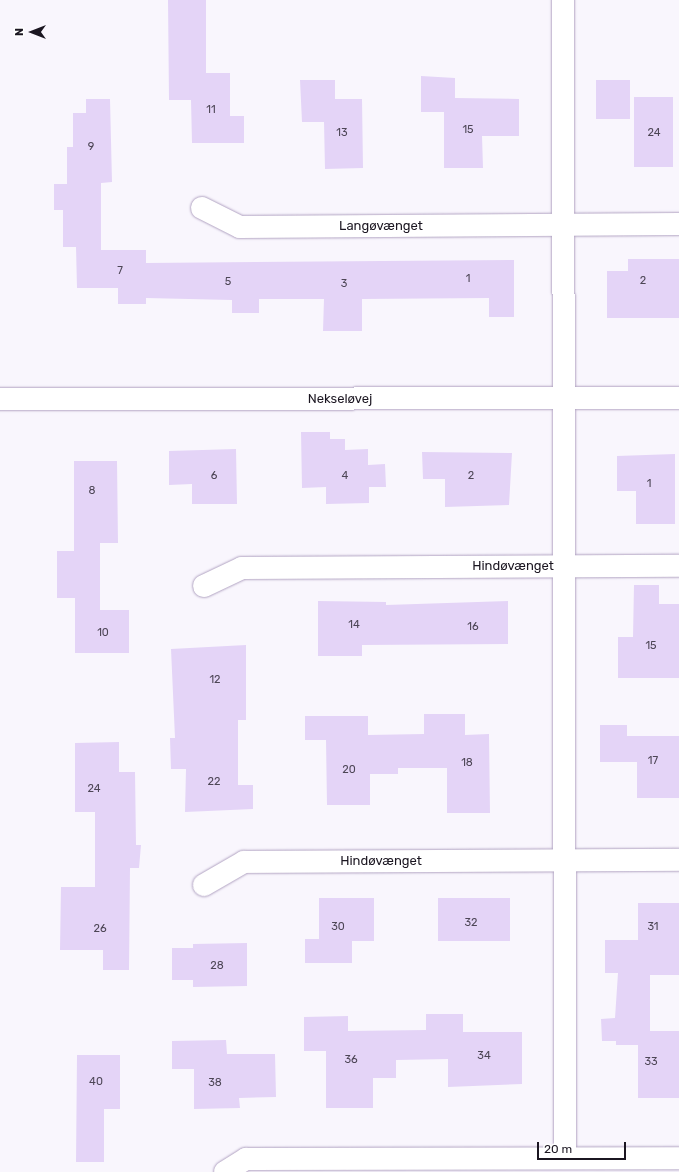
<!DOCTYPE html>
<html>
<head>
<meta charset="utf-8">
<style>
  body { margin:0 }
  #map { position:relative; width:679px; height:1172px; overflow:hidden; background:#f9f6fd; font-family:Rubik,sans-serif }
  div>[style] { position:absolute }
  .building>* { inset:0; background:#e4d4f7; transform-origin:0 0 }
  .roads { filter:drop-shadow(0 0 1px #b1a3c2) drop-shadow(0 0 1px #b1a3c2) }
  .minor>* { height:22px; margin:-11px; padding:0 11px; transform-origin:11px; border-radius:11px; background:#fff }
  span { translate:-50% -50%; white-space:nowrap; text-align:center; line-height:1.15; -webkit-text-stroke:3px #fff; paint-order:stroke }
  .number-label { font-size:11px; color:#4d4656 }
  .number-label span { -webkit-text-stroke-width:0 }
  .street-label { font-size:13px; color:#1b1621 }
  .north { position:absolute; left:12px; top:12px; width:40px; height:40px; -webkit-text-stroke:3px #fff; paint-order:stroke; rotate:270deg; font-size:11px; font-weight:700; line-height:16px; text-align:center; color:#1b1621 }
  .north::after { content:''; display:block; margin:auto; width:14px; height:18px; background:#1b1621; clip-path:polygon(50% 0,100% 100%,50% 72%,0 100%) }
  .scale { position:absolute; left:537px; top:1142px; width:89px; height:18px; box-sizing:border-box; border:2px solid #1b1621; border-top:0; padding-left:5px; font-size:12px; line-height:14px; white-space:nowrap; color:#1b1621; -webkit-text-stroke:3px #fff; paint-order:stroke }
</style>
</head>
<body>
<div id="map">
  <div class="building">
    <i style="clip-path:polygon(168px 0,206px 0,206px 73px,230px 73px,230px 116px,244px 116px,244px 143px,192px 143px,191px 100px,169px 100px)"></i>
    <i style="clip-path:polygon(421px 76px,455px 78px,455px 98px,519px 99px,519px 136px,482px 136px,483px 168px,444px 168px,444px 112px,421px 112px)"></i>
    <i style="clip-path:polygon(300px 80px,335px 80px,335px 99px,362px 99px,363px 168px,325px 169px,324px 122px,302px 122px)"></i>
    <i style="left:596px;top:80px;width:34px;height:39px"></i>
    <i style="left:673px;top:97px;width:70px;height:39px;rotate:90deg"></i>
    <i style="clip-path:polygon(86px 99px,110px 99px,112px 182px,101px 183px,101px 250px,146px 250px,146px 263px,514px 260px,514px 317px,489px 317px,489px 298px,362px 299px,362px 331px,323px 331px,324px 299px,259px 299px,259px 313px,232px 313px,232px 300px,146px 298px,146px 304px,118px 304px,118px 288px,77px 288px,76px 247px,63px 247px,63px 210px,54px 210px,54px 184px,67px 184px,67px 147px,73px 147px,73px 113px,86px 113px)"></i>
    <i style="clip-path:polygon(628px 259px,679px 259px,679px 318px,607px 318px,607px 271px,628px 271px)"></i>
    <i style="clip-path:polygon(301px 432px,330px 432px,330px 439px,345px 439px,345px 450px,368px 449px,368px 465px,385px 464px,386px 487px,369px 487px,369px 503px,326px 504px,326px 487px,302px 488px)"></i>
    <i style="clip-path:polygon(236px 449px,237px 504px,192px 504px,192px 484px,169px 485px,169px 451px)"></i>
    <i style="clip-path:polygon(422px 452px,512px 453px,509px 505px,445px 507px,445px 479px,423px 479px)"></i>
    <i style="clip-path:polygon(675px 454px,675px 524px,636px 524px,636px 491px,617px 491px,617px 456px)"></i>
    <i style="clip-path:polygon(74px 461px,117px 461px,118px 543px,100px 543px,100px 610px,129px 610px,129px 653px,75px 653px,75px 598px,57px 598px,57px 551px,74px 551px)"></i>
    <i style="clip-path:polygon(634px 585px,659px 585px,659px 604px,679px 604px,679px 678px,618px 678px,618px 637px,633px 637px)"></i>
    <i style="clip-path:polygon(318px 601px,386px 602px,386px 605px,508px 601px,508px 644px,362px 645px,362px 656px,318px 656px)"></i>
    <i style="clip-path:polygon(246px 645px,246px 720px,238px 720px,238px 785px,253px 785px,253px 809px,185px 812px,186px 769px,171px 769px,170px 738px,175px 738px,171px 649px)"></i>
    <i style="clip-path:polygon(424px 714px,465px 714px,465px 735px,489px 734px,490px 813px,447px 813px,447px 768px,398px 768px,398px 774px,370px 774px,370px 805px,327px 805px,326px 740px,305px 740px,305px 716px,368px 716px,368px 735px,424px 734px)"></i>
    <i style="clip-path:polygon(600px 725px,627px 725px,627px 736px,679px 736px,679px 798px,637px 798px,637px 762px,600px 762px)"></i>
    <i style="clip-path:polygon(119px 742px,119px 772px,135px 772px,136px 845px,141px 845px,139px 868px,130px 868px,129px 970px,103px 970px,103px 950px,60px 950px,61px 887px,95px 887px,95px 812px,75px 812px,75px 743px)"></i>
    <i style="clip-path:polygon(319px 898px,374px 898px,374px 941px,352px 941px,352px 963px,305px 963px,305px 939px,319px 939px)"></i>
    <i style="left:438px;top:898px;width:72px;height:43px"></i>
    <i style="clip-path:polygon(638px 903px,679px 903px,679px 975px,650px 975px,650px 1031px,679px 1031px,679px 1098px,638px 1098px,638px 1045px,616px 1045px,616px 1041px,602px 1041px,601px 1019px,615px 1018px,618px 973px,605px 973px,605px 940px,638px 940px)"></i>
    <i style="clip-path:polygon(247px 943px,247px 986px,193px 987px,193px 980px,172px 980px,172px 948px,193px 948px,193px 944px)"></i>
    <i style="clip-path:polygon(426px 1014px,463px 1014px,463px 1032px,522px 1032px,522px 1084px,448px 1087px,448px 1059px,396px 1060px,396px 1078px,373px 1078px,373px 1108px,326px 1108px,326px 1051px,304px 1051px,304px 1017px,348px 1016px,348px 1031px,426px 1030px)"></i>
    <i style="clip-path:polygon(226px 1040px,227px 1054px,275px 1054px,276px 1097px,239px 1098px,240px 1108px,194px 1109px,194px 1069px,172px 1069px,172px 1041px)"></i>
    <i style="clip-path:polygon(77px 1055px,120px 1055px,120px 1109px,104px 1109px,104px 1162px,76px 1162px)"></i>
  </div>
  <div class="roads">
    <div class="minor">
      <i style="left:563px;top:0;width:1157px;rotate:89.9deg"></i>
      <i style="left:202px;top:208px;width:42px;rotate:26.6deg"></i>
      <i style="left:240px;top:227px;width:439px;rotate:-0.4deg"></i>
      <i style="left:0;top:399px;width:679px;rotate:-0.08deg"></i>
      <i style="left:204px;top:586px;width:42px;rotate:-25.3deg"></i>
      <i style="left:242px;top:568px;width:437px;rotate:-0.3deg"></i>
      <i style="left:204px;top:885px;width:46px;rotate:-29.9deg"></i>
      <i style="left:244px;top:862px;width:435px;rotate:-0.3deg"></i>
      <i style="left:225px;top:1172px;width:25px;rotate:-32deg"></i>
      <i style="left:246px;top:1159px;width:433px;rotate:-0.1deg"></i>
    </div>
  </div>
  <div class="number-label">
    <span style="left:211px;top:110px">11</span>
    <span style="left:468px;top:130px">15</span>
    <span style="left:342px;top:133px">13</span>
    <span style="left:654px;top:133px">24</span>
    <span style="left:91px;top:147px">9</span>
    <span style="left:120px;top:271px">7</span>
    <span style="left:468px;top:279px">1</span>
    <span style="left:643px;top:281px">2</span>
    <span style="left:228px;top:282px">5</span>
    <span style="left:344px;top:284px">3</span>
    <span style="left:214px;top:476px">6</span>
    <span style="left:345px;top:476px">4</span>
    <span style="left:471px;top:476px">2</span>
    <span style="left:649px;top:484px">1</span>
    <span style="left:92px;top:491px">8</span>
    <span style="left:354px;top:625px">14</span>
    <span style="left:473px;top:627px">16</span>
    <span style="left:103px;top:633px">10</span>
    <span style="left:651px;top:646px">15</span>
    <span style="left:215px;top:680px">12</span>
    <span style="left:653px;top:761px">17</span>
    <span style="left:467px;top:763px">18</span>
    <span style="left:349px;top:770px">20</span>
    <span style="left:214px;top:782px">22</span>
    <span style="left:94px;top:789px">24</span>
    <span style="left:471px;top:923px">32</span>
    <span style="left:338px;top:927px">30</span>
    <span style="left:653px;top:927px">31</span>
    <span style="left:100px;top:929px">26</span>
    <span style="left:217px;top:966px">28</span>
    <span style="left:484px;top:1056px">34</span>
    <span style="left:351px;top:1060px">36</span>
    <span style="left:651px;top:1062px">33</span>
    <span style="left:96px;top:1082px">40</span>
    <span style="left:215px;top:1083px">38</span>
  </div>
  <div class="street-label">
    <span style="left:381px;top:226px">Langøvænget</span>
    <span style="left:340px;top:399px">Nekseløvej</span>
    <span style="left:513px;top:566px">Hindøvænget</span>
    <span style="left:381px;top:861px">Hindøvænget</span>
  </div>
  <div class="north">N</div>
  <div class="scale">20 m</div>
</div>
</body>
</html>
